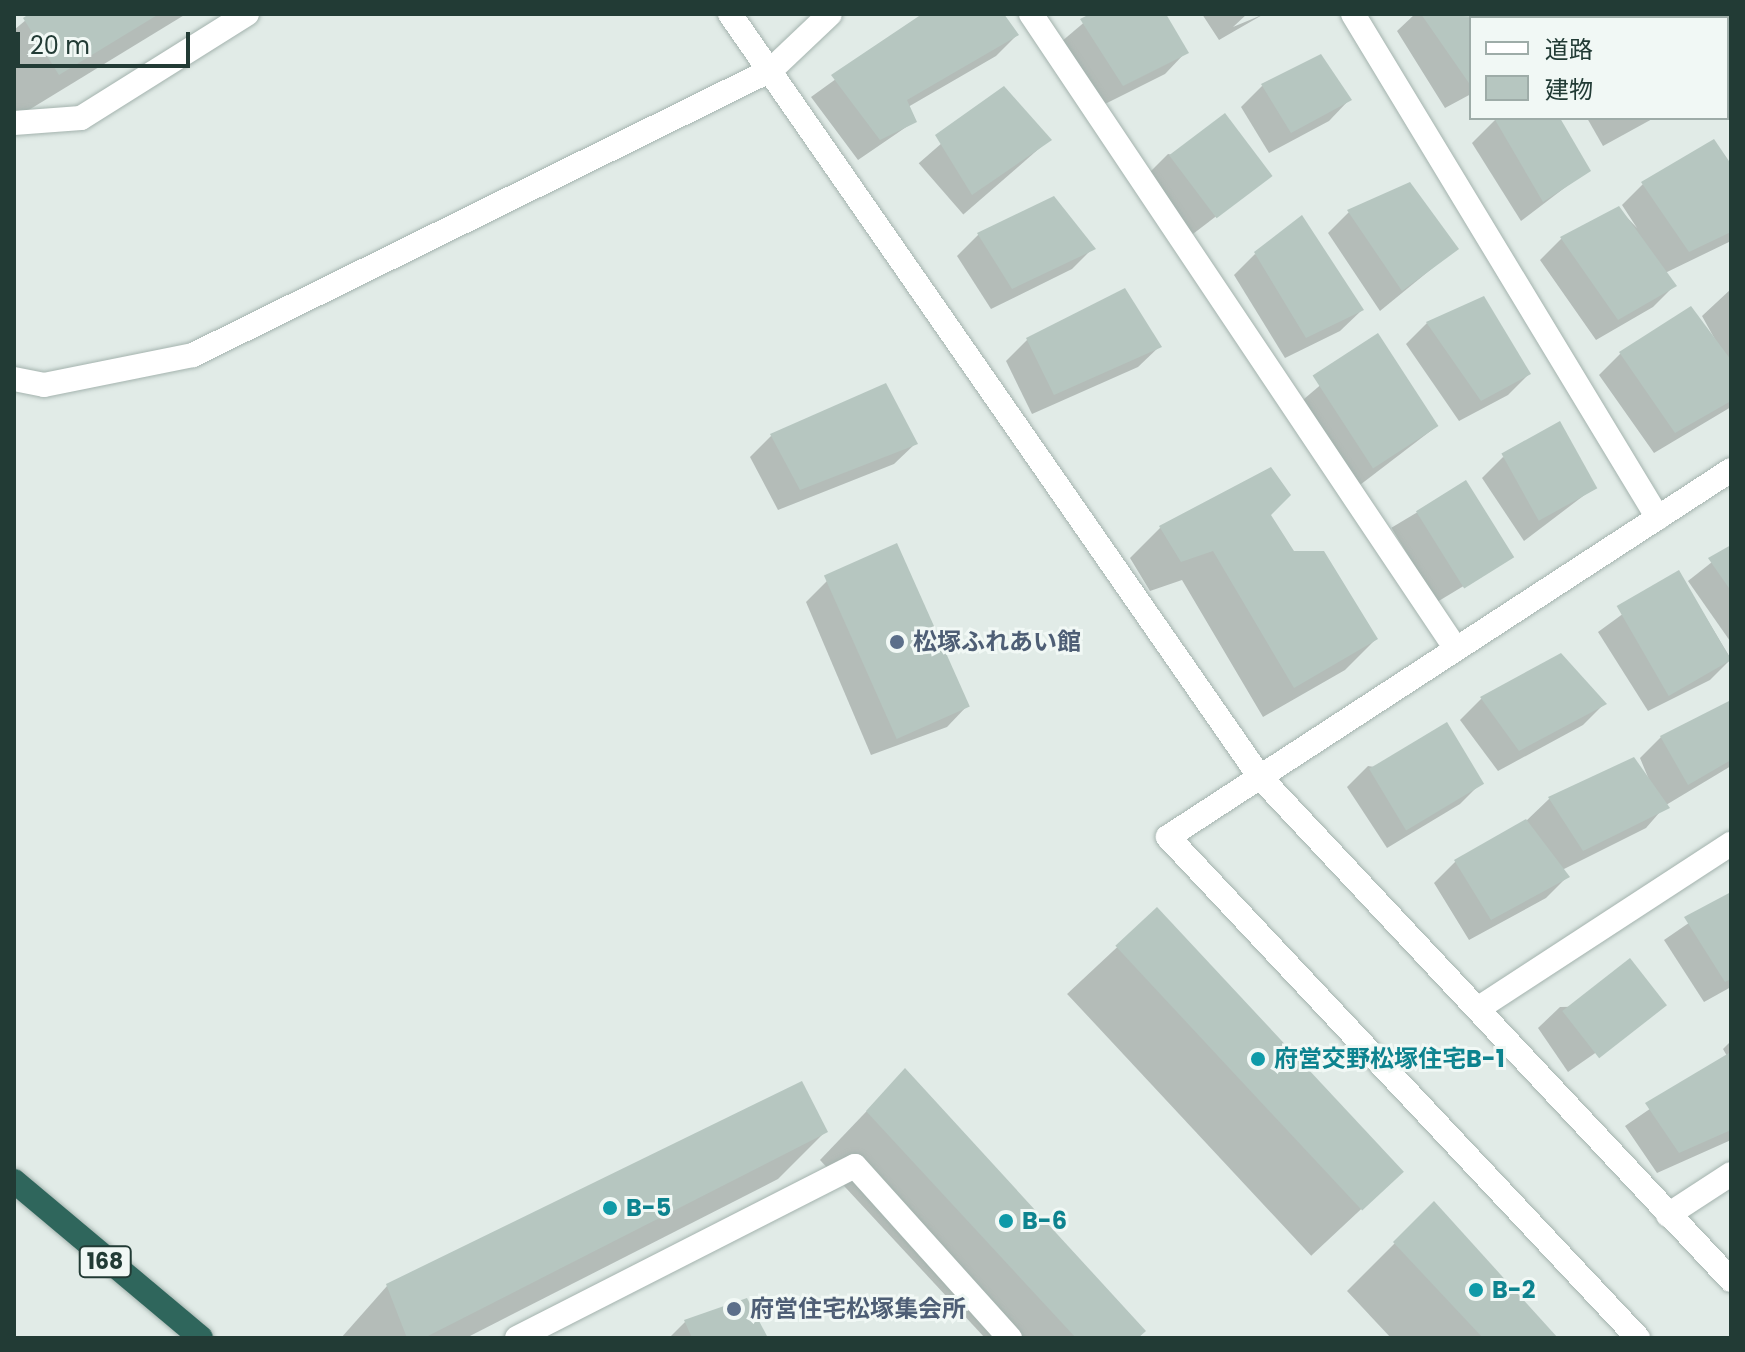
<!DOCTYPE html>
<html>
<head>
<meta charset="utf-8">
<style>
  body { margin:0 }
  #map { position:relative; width:1745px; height:1352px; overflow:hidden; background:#e1ebe7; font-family:Poppins,"Noto Sans JP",sans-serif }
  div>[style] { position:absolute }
  .shadow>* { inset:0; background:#0003; transform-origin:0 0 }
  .building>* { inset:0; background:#b6c6c0; transform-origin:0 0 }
  .roads { filter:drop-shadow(0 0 2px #a4b3ae) drop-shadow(0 0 2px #a4b3ae) }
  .street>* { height:24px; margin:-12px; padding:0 12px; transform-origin:12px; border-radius:12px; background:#fff }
  .secondary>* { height:24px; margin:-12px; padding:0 12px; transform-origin:12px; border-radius:12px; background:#fff }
  .highway>* { height:24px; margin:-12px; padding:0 12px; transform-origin:12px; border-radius:12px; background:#2f665c }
  .dots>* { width:22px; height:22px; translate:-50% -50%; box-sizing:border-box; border:4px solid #f1f8f5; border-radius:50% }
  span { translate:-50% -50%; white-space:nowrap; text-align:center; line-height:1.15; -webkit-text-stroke:6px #f1f8f5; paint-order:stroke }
  .shield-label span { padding:2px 6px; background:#f1f8f5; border:2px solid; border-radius:6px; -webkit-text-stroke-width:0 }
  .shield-label { font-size:22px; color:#223b35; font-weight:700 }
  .service-label { font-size:24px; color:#4e5e75; font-weight:700 }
  .left { translate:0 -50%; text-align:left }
  .culture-label { font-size:24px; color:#0d838f; font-weight:700 }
  .frame { position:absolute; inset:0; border:16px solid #223b35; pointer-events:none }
  .legend { position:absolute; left:1469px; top:16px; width:260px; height:104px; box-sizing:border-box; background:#f1f8f5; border:2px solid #9eaca8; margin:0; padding:10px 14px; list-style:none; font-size:24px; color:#223b35 }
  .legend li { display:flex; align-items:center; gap:16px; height:40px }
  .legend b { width:40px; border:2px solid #9eaca8 }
  .scale { position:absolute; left:16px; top:32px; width:174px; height:36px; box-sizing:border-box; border:4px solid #223b35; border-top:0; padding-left:10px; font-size:24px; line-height:28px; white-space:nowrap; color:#223b35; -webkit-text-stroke:6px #f1f8f5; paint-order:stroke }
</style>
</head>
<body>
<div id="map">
  <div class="shadow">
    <i style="clip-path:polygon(33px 14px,186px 14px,14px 119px,14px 30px)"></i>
    <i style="clip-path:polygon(926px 14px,1001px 14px,1017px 35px,996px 56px,908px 107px,915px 121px,858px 160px,811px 97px)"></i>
    <i style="clip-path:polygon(1094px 14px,1164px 14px,1186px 52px,1165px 74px,1101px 106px,1061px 42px)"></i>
    <i style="clip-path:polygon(1202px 14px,1247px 14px,1233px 27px,1264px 14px,1219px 40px)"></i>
    <i style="clip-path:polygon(1415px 14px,1497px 18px,1471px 18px,1471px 94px,1445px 108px,1397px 31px)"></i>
    <i style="clip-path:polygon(1521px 14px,1563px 14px,1554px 18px)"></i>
    <i style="clip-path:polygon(1262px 86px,1350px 99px,1329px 121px,1269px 153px,1241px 107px)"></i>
    <i style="left:1004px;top:89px;width:68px;height:113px;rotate:49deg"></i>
    <i style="clip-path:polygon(1497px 118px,1558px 118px,1588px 170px,1521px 221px,1472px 143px)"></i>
    <i style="clip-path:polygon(1587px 118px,1654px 118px,1603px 146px)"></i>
    <i style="clip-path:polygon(1168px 154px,1270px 175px,1189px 237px,1147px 175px)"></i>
    <i style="clip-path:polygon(1731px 168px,1731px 241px,1665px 273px,1674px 286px,1653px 307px,1596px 340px,1540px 260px,1561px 239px,1619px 209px,1637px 228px,1622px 205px,1643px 184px)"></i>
    <i style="clip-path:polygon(1053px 198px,1093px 248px,1072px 269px,991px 309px,957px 256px,978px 235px)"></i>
    <i style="clip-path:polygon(1349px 212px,1457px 248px,1380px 311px,1328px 233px)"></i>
    <i style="clip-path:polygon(1255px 254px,1362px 310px,1340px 331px,1285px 358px,1234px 275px)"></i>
    <i style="clip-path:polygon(1731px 289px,1731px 407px,1654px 453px,1599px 375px,1620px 354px,1722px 352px,1702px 316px)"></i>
    <i style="clip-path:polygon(1427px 323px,1529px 374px,1508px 395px,1459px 421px,1406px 344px)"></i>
    <i style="clip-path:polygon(1378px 336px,1437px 426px,1356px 488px,1297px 405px)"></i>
    <i style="clip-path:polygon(1027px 340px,1160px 346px,1138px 367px,1032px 414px,1006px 361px)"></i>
    <i style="clip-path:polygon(771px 436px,916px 443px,894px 464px,778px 510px,750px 457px)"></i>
    <i style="clip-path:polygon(1503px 457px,1595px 487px,1524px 541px,1482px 478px)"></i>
    <i style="left:1466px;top:483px;width:87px;height:87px;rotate:59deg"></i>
    <i style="clip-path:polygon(1269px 515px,1293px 553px,1376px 639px,1345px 670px,1263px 717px,1182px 580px,1150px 591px,1130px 558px,1160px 528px)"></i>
    <i style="clip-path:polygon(1731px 547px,1731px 640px,1730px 641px,1688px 581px)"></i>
    <i style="clip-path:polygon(1679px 573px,1731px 659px,1710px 680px,1648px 711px,1598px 632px)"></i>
    <i style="clip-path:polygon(827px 581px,968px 705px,947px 727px,871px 755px,806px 602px)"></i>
    <i style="clip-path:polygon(1561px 655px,1604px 704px,1583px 725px,1498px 771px,1460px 720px,1481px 699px)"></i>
    <i style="clip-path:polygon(1731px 703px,1731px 766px,1666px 805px,1646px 828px,1562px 870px,1567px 877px,1546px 898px,1469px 940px,1434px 883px,1455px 862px,1525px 822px,1549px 799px,1650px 782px,1640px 758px,1661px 737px)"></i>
    <i style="clip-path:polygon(1368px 766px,1481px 783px,1460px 804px,1387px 848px,1347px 787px)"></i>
    <i style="clip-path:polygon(1731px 894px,1731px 987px,1704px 1002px,1664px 940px)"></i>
    <i style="left:1157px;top:910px;width:358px;height:123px;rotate:47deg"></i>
    <i style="clip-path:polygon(1664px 1005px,1568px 1072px,1538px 1028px,1560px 1007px)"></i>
    <i style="clip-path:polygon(1731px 1041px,1731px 1140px,1657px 1173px,1625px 1126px,1727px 1056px,1723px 1049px)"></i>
    <i style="clip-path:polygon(905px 1071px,1136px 1338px,985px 1338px,820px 1160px)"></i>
    <i style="clip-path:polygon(825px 1132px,778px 1179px,466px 1338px,341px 1338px,387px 1286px)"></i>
    <i style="clip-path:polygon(1434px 1204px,1555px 1338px,1391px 1338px,1347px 1291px)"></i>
    <i style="clip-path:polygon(746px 1301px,765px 1338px,669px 1338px,685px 1322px)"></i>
  </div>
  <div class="building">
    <i style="clip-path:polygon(29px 14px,159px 14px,59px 75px,23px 18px)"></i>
    <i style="clip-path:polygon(922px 14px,1004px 14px,1019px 35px,907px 100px,917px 122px,880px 140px,831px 75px)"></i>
    <i style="clip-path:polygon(1090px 14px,1166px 14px,1189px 53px,1123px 86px,1080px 19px)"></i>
    <i style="clip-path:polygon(1421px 14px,1500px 18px,1471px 18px,1471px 86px)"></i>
    <i style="clip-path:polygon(1321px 54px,1352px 100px,1291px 133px,1261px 84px)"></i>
    <i style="clip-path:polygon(1004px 86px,1052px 140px,972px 195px,935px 135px)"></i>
    <i style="left:1225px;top:113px;width:79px;height:70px;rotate:53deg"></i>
    <i style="clip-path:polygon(1494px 118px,1560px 118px,1591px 171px,1543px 202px)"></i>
    <i style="clip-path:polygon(1714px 139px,1731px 164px,1731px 232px,1689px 252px,1641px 182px)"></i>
    <i style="clip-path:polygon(1410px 182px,1459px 249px,1402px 291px,1347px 210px)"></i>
    <i style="clip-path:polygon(1054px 196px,1096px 249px,1012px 289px,977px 233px)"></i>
    <i style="clip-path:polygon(1619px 206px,1677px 286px,1618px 320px,1560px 237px)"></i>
    <i style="clip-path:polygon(1302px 215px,1364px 310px,1306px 338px,1254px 252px)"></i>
    <i style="clip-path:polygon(1125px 288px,1162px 347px,1054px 395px,1026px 338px)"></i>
    <i style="clip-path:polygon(1484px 296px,1531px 374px,1481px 401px,1426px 322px)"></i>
    <i style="clip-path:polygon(1691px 306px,1731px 360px,1731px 401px,1675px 433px,1619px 352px)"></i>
    <i style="left:1378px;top:333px;width:111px;height:78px;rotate:57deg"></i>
    <i style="clip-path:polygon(886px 383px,918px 444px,800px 490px,770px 434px)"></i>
    <i style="left:1560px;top:421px;width:77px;height:67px;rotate:61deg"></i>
    <i style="clip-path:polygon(1271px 467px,1291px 495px,1271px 515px,1294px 551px,1324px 551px,1378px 639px,1294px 688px,1213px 551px,1181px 562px,1159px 526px)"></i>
    <i style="left:1466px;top:480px;width:91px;height:59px;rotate:58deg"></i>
    <i style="left:897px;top:543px;width:179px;height:80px;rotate:66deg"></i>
    <i style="clip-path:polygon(1731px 545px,1731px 591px,1708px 558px)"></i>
    <i style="left:1679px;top:570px;width:104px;height:72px;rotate:60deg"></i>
    <i style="clip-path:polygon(1561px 653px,1607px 704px,1519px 751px,1480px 697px)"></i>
    <i style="clip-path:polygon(1731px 700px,1731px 760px,1688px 785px,1660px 736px)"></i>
    <i style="left:1447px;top:722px;width:72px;height:91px;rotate:59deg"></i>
    <i style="clip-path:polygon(1634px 757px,1670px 808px,1583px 851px,1548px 797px)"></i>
    <i style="clip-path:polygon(1526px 819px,1570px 877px,1491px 920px,1454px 860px)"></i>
    <i style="clip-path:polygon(1731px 892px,1731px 979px,1725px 982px,1684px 917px)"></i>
    <i style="left:1157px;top:907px;width:362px;height:57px;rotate:47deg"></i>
    <i style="left:1630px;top:958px;width:60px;height:86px;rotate:52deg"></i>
    <i style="clip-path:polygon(1729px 1053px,1731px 1130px,1679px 1153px,1645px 1103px)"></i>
    <i style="clip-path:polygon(905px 1068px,1146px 1331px,1138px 1338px,1076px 1338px,866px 1111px)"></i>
    <i style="clip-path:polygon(802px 1081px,828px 1132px,424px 1338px,407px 1338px,386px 1284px)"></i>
    <i style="clip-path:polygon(1434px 1201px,1558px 1338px,1483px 1338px,1393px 1242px)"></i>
    <i style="clip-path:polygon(747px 1298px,768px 1338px,692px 1338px,684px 1320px)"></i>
  </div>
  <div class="roads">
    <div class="street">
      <i style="left:1031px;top:14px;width:764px;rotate:56.21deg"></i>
      <i style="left:1353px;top:14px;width:589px;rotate:58.82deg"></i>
      <i style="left:1681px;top:14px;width:5px;rotate:53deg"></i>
      <i style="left:1727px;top:42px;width:4px;rotate:-27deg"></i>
      <i style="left:1727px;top:86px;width:7px;rotate:56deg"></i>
      <i style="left:14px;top:123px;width:67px;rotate:-4.3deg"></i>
      <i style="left:81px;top:118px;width:196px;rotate:-32.1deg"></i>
      <i style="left:14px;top:379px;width:31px;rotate:11deg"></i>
      <i style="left:44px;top:385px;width:152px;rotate:-11.4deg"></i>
      <i style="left:193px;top:355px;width:644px;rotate:-26.25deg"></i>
      <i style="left:771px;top:70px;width:81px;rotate:-43.5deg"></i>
      <i style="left:1479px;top:1008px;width:301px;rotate:-33.1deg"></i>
      <i style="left:1668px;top:1215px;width:75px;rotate:-33.1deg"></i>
      <i style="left:517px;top:1338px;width:379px;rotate:-27deg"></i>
      <i style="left:855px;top:1166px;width:232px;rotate:48deg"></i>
      <i style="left:1638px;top:1338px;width:687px;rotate:-133.17deg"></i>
      <i style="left:1168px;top:837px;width:672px;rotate:-33.1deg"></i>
    </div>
    <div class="secondary">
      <i style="left:730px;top:14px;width:929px;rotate:55.22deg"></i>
      <i style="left:1260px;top:777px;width:689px;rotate:46.88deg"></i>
    </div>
    <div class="highway">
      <i style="left:14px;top:1181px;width:244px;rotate:40deg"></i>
    </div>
  </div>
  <div class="dots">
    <i style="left:897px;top:642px;background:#5c6f8a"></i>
    <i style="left:1258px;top:1059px;background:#0f9aa8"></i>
    <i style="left:610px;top:1208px;background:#0f9aa8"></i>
    <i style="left:1006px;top:1221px;background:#0f9aa8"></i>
    <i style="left:1476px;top:1290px;background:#0f9aa8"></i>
    <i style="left:734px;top:1309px;background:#5c6f8a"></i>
  </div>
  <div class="shield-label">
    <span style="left:105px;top:1262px">168</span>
  </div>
  <div class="service-label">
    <span class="left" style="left:913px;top:642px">松塚ふれあい館</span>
    <span class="left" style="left:750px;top:1309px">府営住宅松塚集会所</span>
  </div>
  <div class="culture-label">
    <span class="left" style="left:1274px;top:1059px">府営交野松塚住宅B-1</span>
    <span class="left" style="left:626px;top:1208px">B-5</span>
    <span class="left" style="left:1022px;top:1221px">B-6</span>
    <span class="left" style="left:1492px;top:1290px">B-2</span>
  </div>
  <div class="frame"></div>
  <ul class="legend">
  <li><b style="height:10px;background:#fff"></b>道路</li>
  <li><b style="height:22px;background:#b6c6c0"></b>建物</li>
  </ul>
  <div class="scale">20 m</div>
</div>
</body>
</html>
